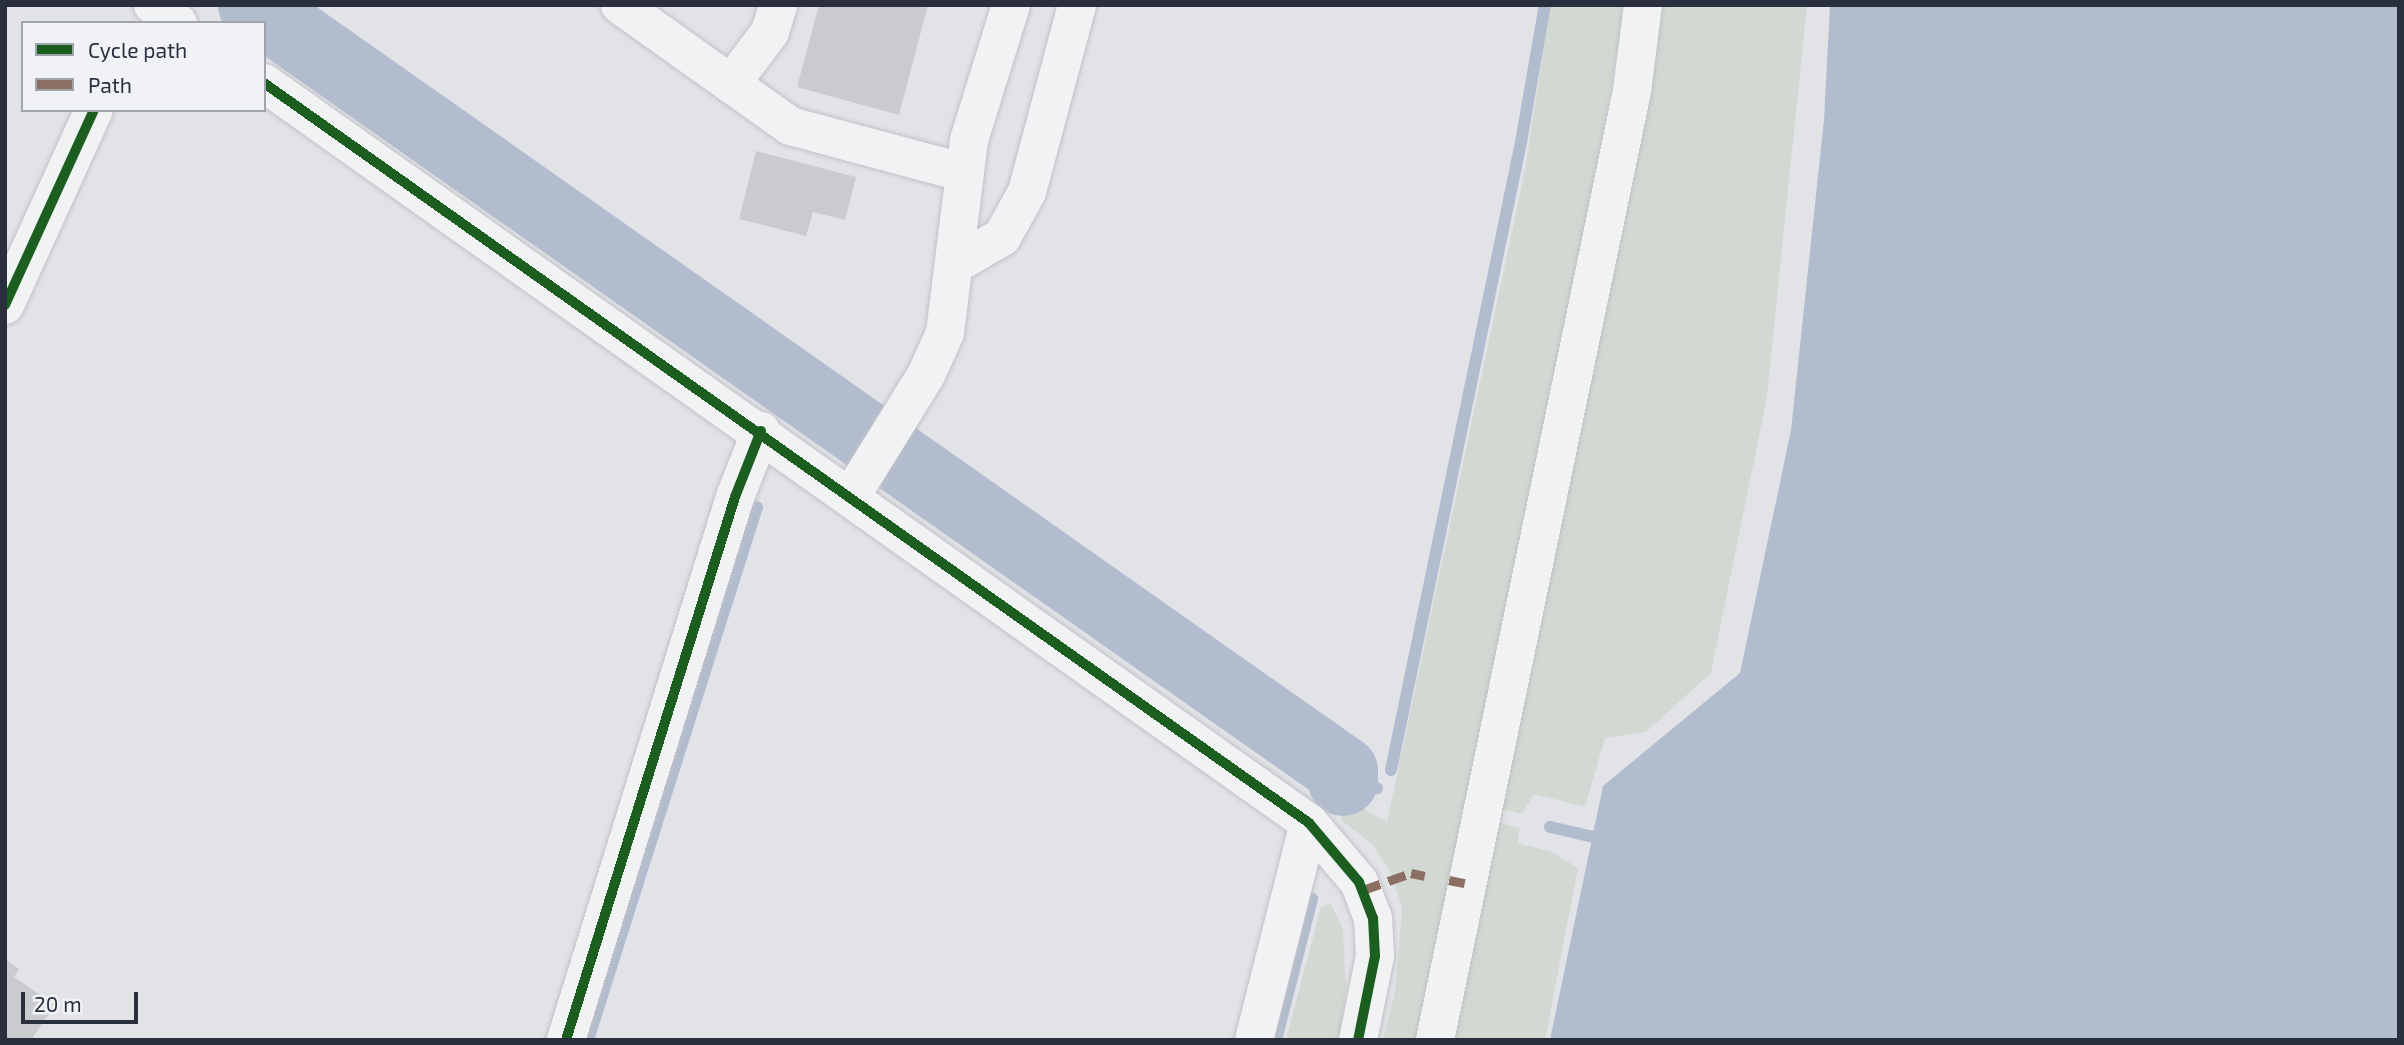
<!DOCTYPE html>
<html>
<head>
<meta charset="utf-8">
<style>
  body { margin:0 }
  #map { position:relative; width:2404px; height:1045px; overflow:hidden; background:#e2e3e7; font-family:"Exo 2",sans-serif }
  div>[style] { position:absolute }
  .green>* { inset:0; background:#d2d9d3 }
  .water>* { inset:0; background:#b2bccf }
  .stream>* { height:12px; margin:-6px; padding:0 6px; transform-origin:6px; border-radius:6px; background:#b2bccf }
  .river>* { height:70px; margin:-35px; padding:0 35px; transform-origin:35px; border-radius:35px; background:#b2bccf }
  .building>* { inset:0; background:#cacbcf }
  .roads { filter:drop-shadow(0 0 2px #c0c1c5) drop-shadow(0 0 2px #c0c1c5) }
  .minor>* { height:38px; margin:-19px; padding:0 19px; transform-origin:19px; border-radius:19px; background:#f1f2f4 }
  .quiet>* { height:9px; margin-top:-4.5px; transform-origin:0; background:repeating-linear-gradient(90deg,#8d6e63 0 18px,transparent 0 27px) }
  .cycleway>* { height:10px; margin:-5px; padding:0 5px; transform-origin:5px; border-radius:5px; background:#1b5e20 }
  span { translate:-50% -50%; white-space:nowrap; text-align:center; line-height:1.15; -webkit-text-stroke:5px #f0f2f6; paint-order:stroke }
  .frame { position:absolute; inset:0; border:7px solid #2a2f3e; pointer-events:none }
  .legend { position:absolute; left:21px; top:21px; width:245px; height:91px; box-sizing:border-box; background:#f0f2f6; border:2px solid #a1a4ac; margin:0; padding:9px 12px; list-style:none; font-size:21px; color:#2a2f3e }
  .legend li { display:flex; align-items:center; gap:14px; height:35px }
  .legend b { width:35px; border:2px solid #a1a4ac }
  .scale { position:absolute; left:21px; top:992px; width:117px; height:32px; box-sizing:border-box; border:4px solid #2a2f3e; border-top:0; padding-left:9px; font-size:21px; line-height:24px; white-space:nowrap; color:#2a2f3e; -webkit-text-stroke:5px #f0f2f6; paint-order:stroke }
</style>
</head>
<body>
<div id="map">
  <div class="green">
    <i style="clip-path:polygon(1550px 5px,1625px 5px,1585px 238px,1421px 1040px,1383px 1040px,1395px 992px,1402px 909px,1391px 873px,1372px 844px,1341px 820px,1346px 799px,1387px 822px,1525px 170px)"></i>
    <i style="clip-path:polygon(1653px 5px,1807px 5px,1767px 396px,1711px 673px,1646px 732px,1605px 738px,1585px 807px,1534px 794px,1522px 814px,1496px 808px)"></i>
    <i style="clip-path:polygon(1495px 822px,1520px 828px,1517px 843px,1550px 851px,1578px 868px,1545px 1040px,1450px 1040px)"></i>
    <i style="clip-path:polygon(1331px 904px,1343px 929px,1346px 988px,1340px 1040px,1286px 1040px,1321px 907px)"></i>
  </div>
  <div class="water">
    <i style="clip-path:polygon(1830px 5px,2399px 5px,2399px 1040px,1550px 1040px,1603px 786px,1740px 673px,1791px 430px,1824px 120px)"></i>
  </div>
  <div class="stream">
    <i style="left:791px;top:404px;width:15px;rotate:-70deg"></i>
    <i style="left:1391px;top:770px;width:641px;rotate:-78.3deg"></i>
    <i style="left:1521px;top:142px;width:139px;rotate:-80.1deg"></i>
    <i style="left:1341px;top:789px;width:8px;rotate:-76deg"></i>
    <i style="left:1343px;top:781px;width:35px;rotate:12deg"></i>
    <i style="left:1550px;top:827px;width:58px;rotate:12.8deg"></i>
    <i style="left:588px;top:1040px;width:559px;rotate:-72.41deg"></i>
    <i style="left:1276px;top:1040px;width:146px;rotate:-75.7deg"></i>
  </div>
  <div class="river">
    <i style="left:253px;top:5px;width:1332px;rotate:35.1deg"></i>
    <i style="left:1343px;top:771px;width:10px;rotate:90deg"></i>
  </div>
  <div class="building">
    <i style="clip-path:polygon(819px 5px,928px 5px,899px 115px,797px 87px)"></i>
    <i style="clip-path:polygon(756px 151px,856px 177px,845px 220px,813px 212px,806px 236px,739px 219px)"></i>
    <i style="clip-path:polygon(5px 959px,19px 969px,14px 977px,55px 1005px,31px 1040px,5px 1040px)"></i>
  </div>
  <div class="roads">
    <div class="minor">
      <i style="left:153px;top:5px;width:31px;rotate:36deg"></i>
      <i style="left:620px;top:5px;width:209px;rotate:35.4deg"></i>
      <i style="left:790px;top:126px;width:181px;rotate:15deg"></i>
      <i style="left:264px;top:83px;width:1280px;rotate:35.3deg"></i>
      <i style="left:1309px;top:823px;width:77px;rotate:49.7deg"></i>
      <i style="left:1359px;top:882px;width:39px;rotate:69deg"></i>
      <i style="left:1373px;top:918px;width:38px;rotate:87deg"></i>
      <i style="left:1375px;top:956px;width:86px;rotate:101.4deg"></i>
      <i style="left:731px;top:84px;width:65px;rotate:-53.1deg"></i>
      <i style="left:770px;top:32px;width:28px;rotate:-73deg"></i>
      <i style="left:954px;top:265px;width:56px;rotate:-30.3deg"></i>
      <i style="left:1002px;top:237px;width:51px;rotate:-60.9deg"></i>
      <i style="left:1027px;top:192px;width:194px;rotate:-75deg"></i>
      <i style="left:5px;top:305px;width:214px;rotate:-65.5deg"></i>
      <i style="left:851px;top:496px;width:142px;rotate:-58.2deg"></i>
      <i style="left:926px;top:375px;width:46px;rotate:-65.7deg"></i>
      <i style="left:945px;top:333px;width:194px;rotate:-82.9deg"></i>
      <i style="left:969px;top:140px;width:141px;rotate:-72.7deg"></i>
      <i style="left:566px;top:1040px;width:569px;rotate:-72.71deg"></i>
      <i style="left:735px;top:497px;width:71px;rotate:-68.5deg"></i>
      <i style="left:1254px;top:1040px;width:224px;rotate:-75.8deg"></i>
      <i style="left:1435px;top:1040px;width:969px;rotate:-78.27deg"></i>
      <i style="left:1632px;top:91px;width:87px;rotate:-82.7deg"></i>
    </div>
  </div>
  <div class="quiet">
    <i style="left:1449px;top:880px;width:16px;rotate:11deg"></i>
    <i style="left:1363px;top:890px;width:51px;rotate:-19.5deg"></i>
    <i style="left:1411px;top:873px;width:14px;rotate:12deg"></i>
  </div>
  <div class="cycleway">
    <i style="left:264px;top:83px;width:1280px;rotate:35.3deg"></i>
    <i style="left:1309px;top:823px;width:77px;rotate:49.7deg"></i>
    <i style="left:1359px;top:882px;width:39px;rotate:69deg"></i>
    <i style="left:1373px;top:918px;width:38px;rotate:87deg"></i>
    <i style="left:1375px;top:956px;width:86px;rotate:101.4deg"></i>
    <i style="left:5px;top:305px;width:214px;rotate:-65.5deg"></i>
    <i style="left:566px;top:1040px;width:569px;rotate:-72.71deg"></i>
    <i style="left:735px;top:497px;width:71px;rotate:-68.5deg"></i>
  </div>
  <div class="frame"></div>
  <ul class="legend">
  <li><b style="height:9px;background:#1b5e20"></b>Cycle path</li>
  <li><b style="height:9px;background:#8d6e63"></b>Path</li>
  </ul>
  <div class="scale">20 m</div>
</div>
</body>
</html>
